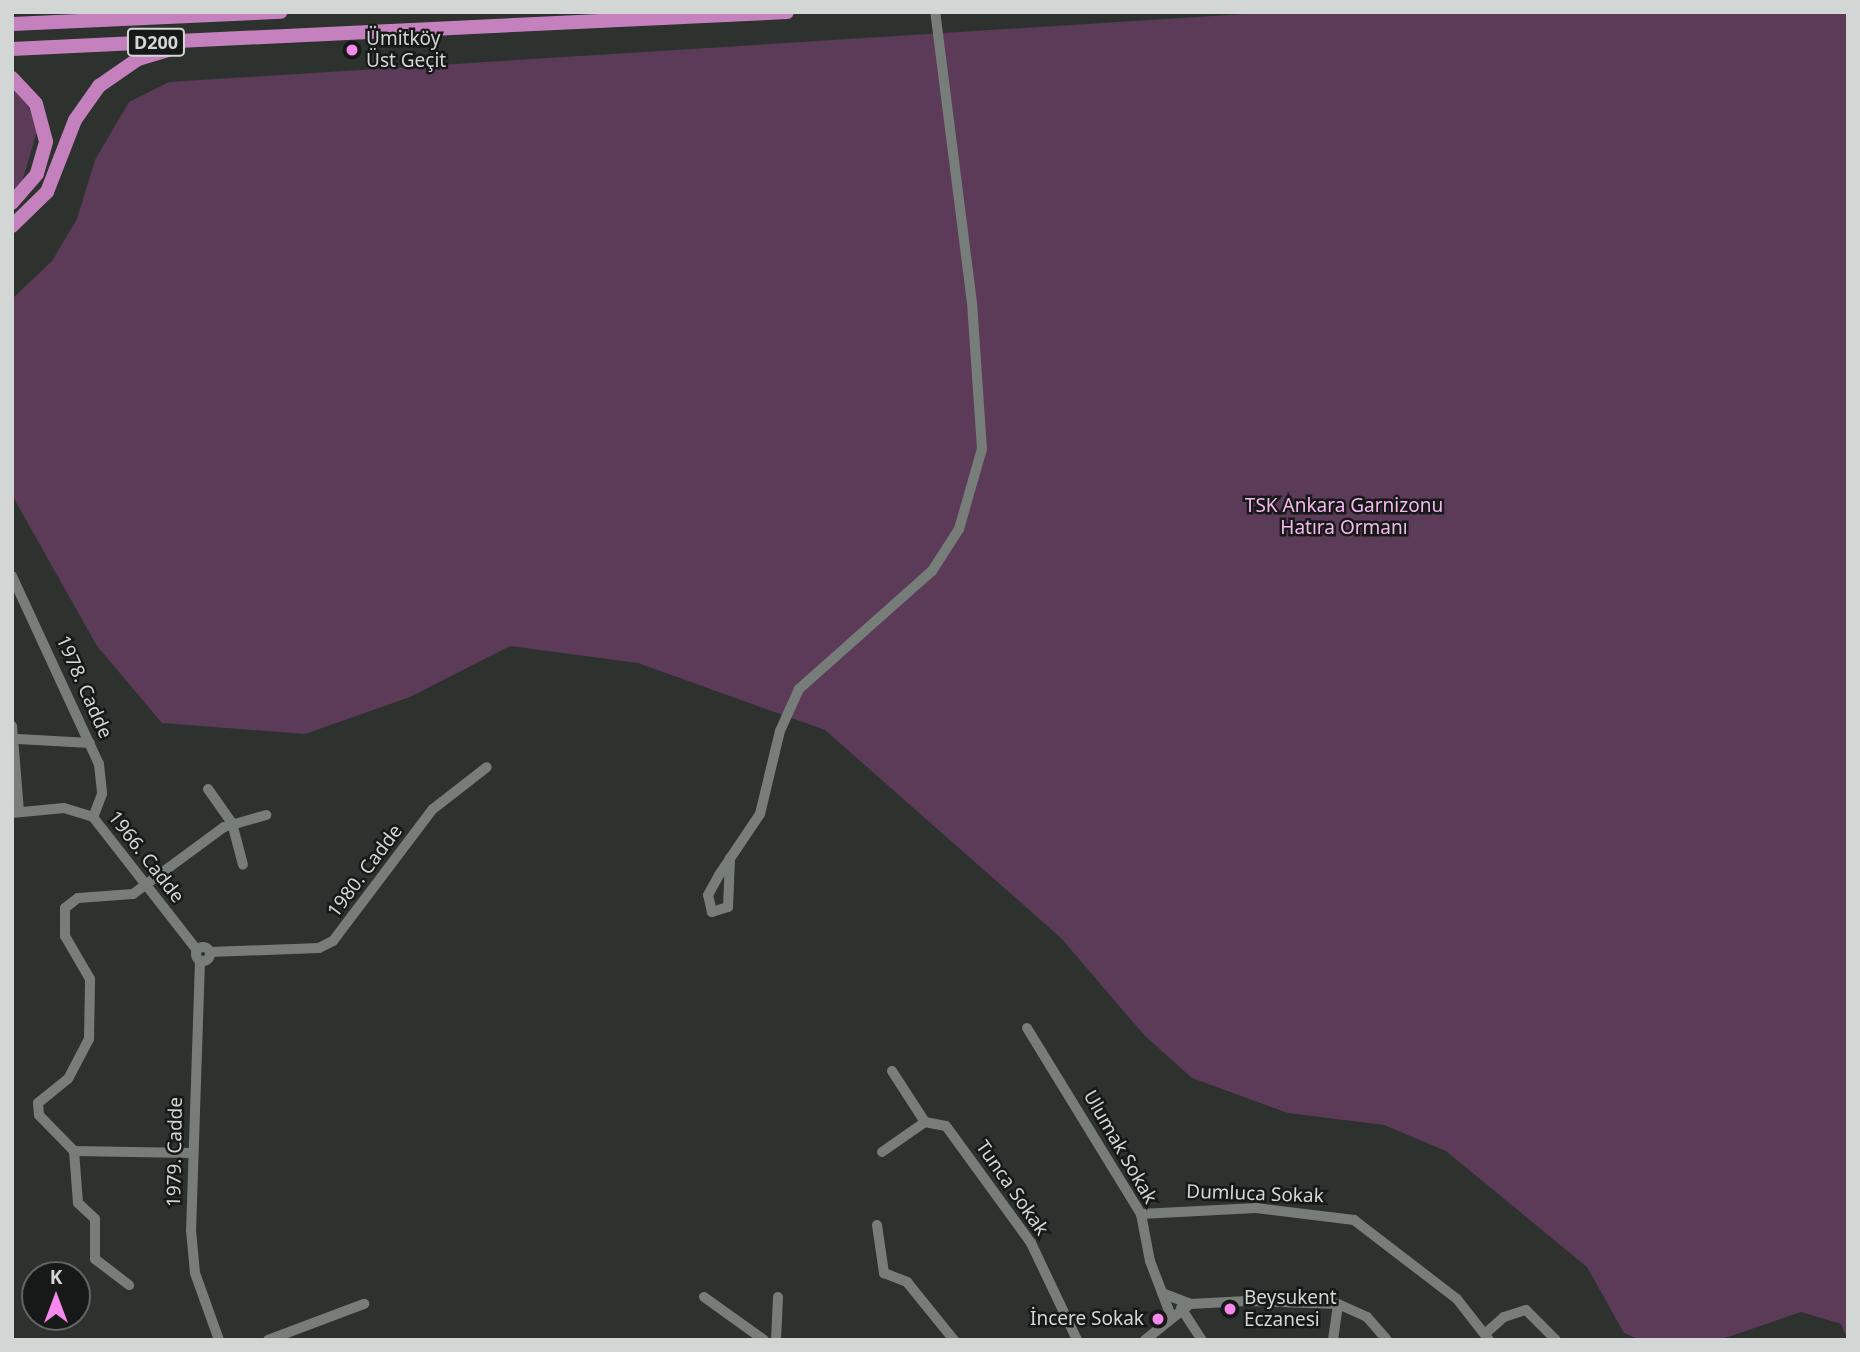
<!DOCTYPE html>
<html>
<head>
<meta charset="utf-8">
<style>
  body { margin:0 }
  #map { position:relative; width:1860px; height:1352px; overflow:hidden; background:#2d322f; font-family:"Noto Sans",sans-serif }
  div>[style] { position:absolute }
  .green>* { inset:0; background:#5c3b58 }
  .minor>* { height:10px; margin:-5px; padding:0 5px; transform-origin:5px; border-radius:5px; background:#777d79 }
  .minor>.ring { margin:-5px; padding:0; box-sizing:content-box; background:none; border:10px solid #777d79; border-radius:50% }
  .highway>* { height:14px; margin:-7px; padding:0 7px; transform-origin:7px; border-radius:7px; background:#c581be }
  .dots>* { width:19px; height:19px; translate:-50% -50%; box-sizing:border-box; border:4px solid #171918; border-radius:50% }
  span { translate:-50% -50%; white-space:nowrap; text-align:center; line-height:1.15; -webkit-text-stroke:5px #171918; paint-order:stroke }
  .shield-label span { padding:2px 5px; background:#171918; border:2px solid; border-radius:5px; -webkit-text-stroke-width:0 }
  .shield-label { font-size:18px; color:#d2d6d4; font-weight:700 }
  .poi-label { font-size:19px; color:#d2d6d4 }
  .left { translate:0 -50%; text-align:left }
  .right { translate:-100% -50%; text-align:right }
  .park-label { font-size:19px; color:#f6b9ee }
  .street-label { font-size:19px; color:#d2d6d4 }
  .frame { position:absolute; inset:0; border:14px solid #d2d6d4; pointer-events:none }
  .north { position:absolute; left:21px; top:1261px; width:70px; height:70px; box-sizing:border-box; background:#171918; border:2px solid #626563; border-radius:50%; rotate:0deg; font-size:19px; font-weight:700; line-height:28px; text-align:center; color:#d2d6d4 }
  .north::after { content:''; display:block; margin:auto; width:24px; height:32px; background:#f788ec; clip-path:polygon(50% 0,100% 100%,50% 72%,0 100%) }
</style>
</head>
<body>
<div id="map">
  <div class="green">
    <i style="clip-path:polygon(1277px 12px,1848px 12px,1848px 1340px,1841px 1324px,1801px 1312px,1719px 1340px,1640px 1340px,1624px 1333px,1587px 1267px,1446px 1151px,1384px 1125px,1288px 1113px,1192px 1078px,1144px 1035px,1061px 938px,825px 730px,638px 663px,510px 646px,410px 697px,305px 734px,162px 723px,97px 646px,12px 495px,12px 299px,52px 261px,77px 219px,95px 160px,129px 102px,169px 82px)"></i>
    <i style="clip-path:polygon(12px 86px,27px 101px,37px 131px,22px 182px,12px 191px)"></i>
  </div>
  <div class="minor">
    <i style="left:12px;top:576px;width:207px;rotate:65.2deg"></i>
    <i style="left:99px;top:764px;width:30px;rotate:84deg"></i>
    <i style="left:102px;top:794px;width:25px;rotate:111deg"></i>
    <i style="left:12px;top:726px;width:85px;rotate:85.3deg"></i>
    <i style="left:18px;top:739px;width:72px;rotate:3.2deg"></i>
    <i style="left:208px;top:789px;width:42px;rotate:54.8deg"></i>
    <i style="left:232px;top:823px;width:43px;rotate:75.3deg"></i>
    <i style="left:12px;top:813px;width:52px;rotate:-5.5deg"></i>
    <i style="left:64px;top:808px;width:30px;rotate:17deg"></i>
    <i style="left:93px;top:817px;width:169px;rotate:52deg"></i>
    <i style="left:730px;top:858px;width:49px;rotate:92.3deg"></i>
    <i style="left:728px;top:907px;width:17px;rotate:163deg"></i>
    <i style="left:712px;top:912px;width:17px;rotate:-103deg"></i>
    <i style="left:708px;top:895px;width:23px;rotate:-61deg"></i>
    <i style="left:719px;top:875px;width:73px;rotate:-56.1deg"></i>
    <i style="left:760px;top:814px;width:85px;rotate:-76.5deg"></i>
    <i style="left:780px;top:731px;width:46px;rotate:-65.7deg"></i>
    <i style="left:799px;top:689px;width:178px;rotate:-41.6deg"></i>
    <i style="left:932px;top:571px;width:50px;rotate:-57.3deg"></i>
    <i style="left:959px;top:529px;width:83px;rotate:-74deg"></i>
    <i style="left:982px;top:449px;width:146px;rotate:-93.9deg"></i>
    <i style="left:972px;top:303px;width:293px;rotate:-97.2deg"></i>
    <i class="ring" style="left:196px;top:947px;width:4px;height:4px"></i>
    <i style="left:210px;top:952px;width:109px;rotate:-2.1deg"></i>
    <i style="left:319px;top:948px;width:16px;rotate:-27deg"></i>
    <i style="left:333px;top:941px;width:166px;rotate:-52.9deg"></i>
    <i style="left:433px;top:809px;width:68px;rotate:-37.9deg"></i>
    <i style="left:200px;top:961px;width:269px;rotate:91.9deg"></i>
    <i style="left:191px;top:1230px;width:43px;rotate:84.7deg"></i>
    <i style="left:195px;top:1273px;width:71px;rotate:70.3deg"></i>
    <i style="left:1027px;top:1028px;width:218px;rotate:58.5deg"></i>
    <i style="left:1141px;top:1214px;width:48px;rotate:79.2deg"></i>
    <i style="left:1150px;top:1261px;width:59px;rotate:69.1deg"></i>
    <i style="left:892px;top:1071px;width:61px;rotate:57.1deg"></i>
    <i style="left:74px;top:1151px;width:52px;rotate:85.6deg"></i>
    <i style="left:78px;top:1203px;width:23px;rotate:43deg"></i>
    <i style="left:95px;top:1219px;width:40px;rotate:90deg"></i>
    <i style="left:95px;top:1259px;width:43px;rotate:37.4deg"></i>
    <i style="left:882px;top:1152px;width:52px;rotate:-34.9deg"></i>
    <i style="left:925px;top:1122px;width:21px;rotate:11deg"></i>
    <i style="left:946px;top:1126px;width:145px;rotate:54deg"></i>
    <i style="left:1031px;top:1243px;width:107px;rotate:64.6deg"></i>
    <i style="left:191px;top:1153px;width:117px;rotate:-179deg"></i>
    <i style="left:74px;top:1151px;width:50px;rotate:-134.2deg"></i>
    <i style="left:39px;top:1115px;width:12px;rotate:-95deg"></i>
    <i style="left:38px;top:1103px;width:38px;rotate:-39deg"></i>
    <i style="left:68px;top:1079px;width:45px;rotate:-62.3deg"></i>
    <i style="left:89px;top:1039px;width:60px;rotate:-89deg"></i>
    <i style="left:90px;top:979px;width:50px;rotate:-120.2deg"></i>
    <i style="left:65px;top:936px;width:28px;rotate:-90deg"></i>
    <i style="left:65px;top:908px;width:16px;rotate:-38deg"></i>
    <i style="left:78px;top:898px;width:55px;rotate:-4.2deg"></i>
    <i style="left:133px;top:894px;width:113px;rotate:-36.4deg"></i>
    <i style="left:224px;top:827px;width:44px;rotate:-15.9deg"></i>
    <i style="left:1141px;top:1214px;width:115px;rotate:-3deg"></i>
    <i style="left:1256px;top:1208px;width:99px;rotate:7deg"></i>
    <i style="left:1354px;top:1220px;width:130px;rotate:37.5deg"></i>
    <i style="left:1457px;top:1299px;width:52px;rotate:52deg"></i>
    <i style="left:877px;top:1225px;width:49px;rotate:81.7deg"></i>
    <i style="left:884px;top:1273px;width:25px;rotate:21deg"></i>
    <i style="left:907px;top:1282px;width:75px;rotate:51deg"></i>
    <i style="left:1162px;top:1293px;width:30px;rotate:21deg"></i>
    <i style="left:704px;top:1297px;width:74px;rotate:35.6deg"></i>
    <i style="left:1181px;top:1308px;width:38px;rotate:57deg"></i>
    <i style="left:1486px;top:1333px;width:24px;rotate:-42deg"></i>
    <i style="left:1504px;top:1317px;width:23px;rotate:-18deg"></i>
    <i style="left:1526px;top:1310px;width:42px;rotate:45deg"></i>
    <i style="left:268px;top:1340px;width:103px;rotate:-20.6deg"></i>
    <i style="left:776px;top:1340px;width:43px;rotate:-87.3deg"></i>
    <i style="left:1145px;top:1340px;width:58px;rotate:-38.7deg"></i>
    <i style="left:1190px;top:1304px;width:57px;rotate:-3deg"></i>
    <i style="left:1247px;top:1301px;width:91px;rotate:1.9deg"></i>
    <i style="left:1338px;top:1304px;width:32px;rotate:24deg"></i>
    <i style="left:1367px;top:1317px;width:30px;rotate:49deg"></i>
    <i style="left:1333px;top:1340px;width:36px;rotate:-82deg"></i>
  </div>
  <div class="highway">
    <i style="left:12px;top:24px;width:269px;rotate:-2.6deg"></i>
    <i style="left:12px;top:49px;width:776px;rotate:-2.73deg"></i>
    <i style="left:12px;top:78px;width:35px;rotate:47deg"></i>
    <i style="left:36px;top:104px;width:39px;rotate:75deg"></i>
    <i style="left:46px;top:142px;width:33px;rotate:106deg"></i>
    <i style="left:37px;top:174px;width:38px;rotate:131deg"></i>
    <i style="left:12px;top:226px;width:49px;rotate:-44.2deg"></i>
    <i style="left:47px;top:192px;width:77px;rotate:-68.7deg"></i>
    <i style="left:75px;top:120px;width:42px;rotate:-54.8deg"></i>
    <i style="left:99px;top:86px;width:47px;rotate:-34.7deg"></i>
    <i style="left:138px;top:59px;width:42px;rotate:-16.7deg"></i>
  </div>
  <div class="dots">
    <i style="left:352px;top:50px;background:#f788ec"></i>
    <i style="left:1230px;top:1309px;background:#f788ec"></i>
    <i style="left:1158px;top:1319px;background:#f788ec"></i>
  </div>
  <div class="shield-label">
    <span style="left:156px;top:42px">D200</span>
  </div>
  <div class="poi-label">
    <span class="left" style="left:366px;top:50px">Ümitköy<br>Üst Geçit</span>
    <span class="left" style="left:1244px;top:1309px">Beysukent<br>Eczanesi</span>
    <span class="right" style="left:1144px;top:1319px">İncere Sokak</span>
  </div>
  <div class="park-label">
    <span style="left:1344px;top:517px">TSK Ankara Garnizonu<br>Hatıra Ormanı</span>
  </div>
  <div class="street-label">
    <span style="left:84px;top:687px;rotate:66deg">1978. Cadde</span>
    <span style="left:146px;top:857px;rotate:52deg">1966. Cadde</span>
    <span style="left:365px;top:871px;rotate:-53deg">1980. Cadde</span>
    <span style="left:1120px;top:1147px;rotate:60deg">Ulumak Sokak</span>
    <span style="left:175px;top:1152px;rotate:-89deg">1979. Cadde</span>
    <span style="left:1012px;top:1188px;rotate:55deg">Tunca Sokak</span>
    <span style="left:1255px;top:1194px;rotate:2deg">Dumluca Sokak</span>
  </div>
  <div class="frame"></div>
  <div class="north">K</div>
</div>
</body>
</html>
